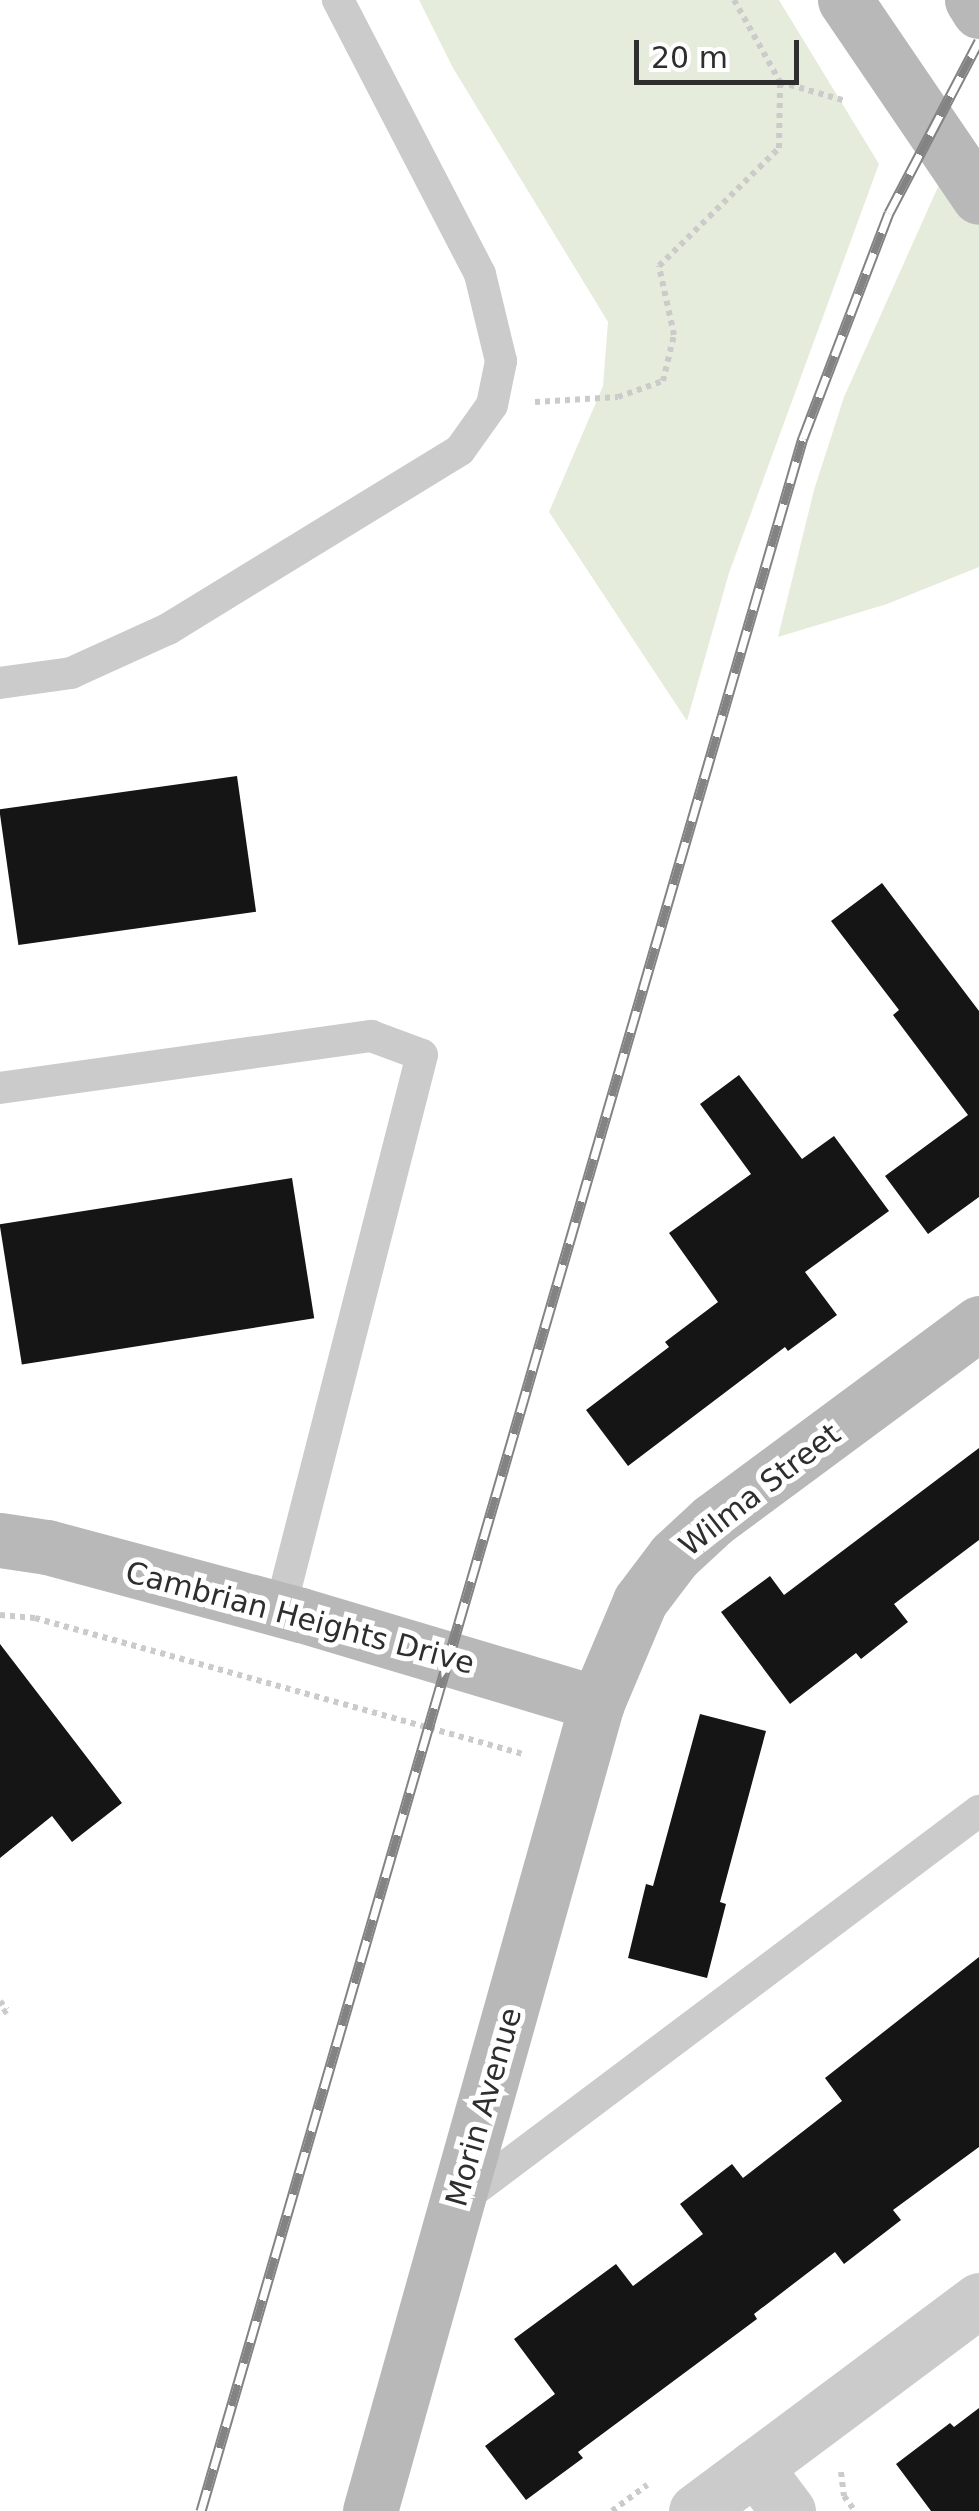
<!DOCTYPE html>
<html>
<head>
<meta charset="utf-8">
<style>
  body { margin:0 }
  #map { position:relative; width:979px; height:2511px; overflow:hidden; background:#fff; font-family:"DejaVu Sans",sans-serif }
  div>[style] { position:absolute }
  .green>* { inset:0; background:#e6ecdc }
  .building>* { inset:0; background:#151515; transform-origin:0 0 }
  .path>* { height:6px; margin-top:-3px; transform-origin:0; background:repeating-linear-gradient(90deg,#cbcbcb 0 5px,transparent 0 10px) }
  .lane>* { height:32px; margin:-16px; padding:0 16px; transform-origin:16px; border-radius:16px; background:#cbcbcb }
  .street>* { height:55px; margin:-27.5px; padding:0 27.5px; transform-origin:27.5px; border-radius:27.5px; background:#cbcbcb }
  .secondary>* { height:55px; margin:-27.5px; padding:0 27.5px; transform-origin:27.5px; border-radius:27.5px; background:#b8b8b8 }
  .rail>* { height:11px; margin-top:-5.5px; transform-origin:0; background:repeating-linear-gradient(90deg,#fff 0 22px,#838383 0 44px); box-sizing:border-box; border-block:2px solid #838383 }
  span { translate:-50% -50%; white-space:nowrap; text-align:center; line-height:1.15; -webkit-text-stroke:10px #fff; paint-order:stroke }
  .street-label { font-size:30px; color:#2e2e2e }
  .scale { position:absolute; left:634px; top:40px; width:165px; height:45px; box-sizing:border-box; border:5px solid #2e2e2e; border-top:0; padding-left:12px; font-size:30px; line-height:35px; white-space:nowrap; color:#2e2e2e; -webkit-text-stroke:8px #fff; paint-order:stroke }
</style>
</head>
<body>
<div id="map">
  <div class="green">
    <i style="clip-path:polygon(419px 0,779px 0,879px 164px,729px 573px,687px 721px,549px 512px,603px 386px,608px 322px,453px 68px)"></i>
    <i style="clip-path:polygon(950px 160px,979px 203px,979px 567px,887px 604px,778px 637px,814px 490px,844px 397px)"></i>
  </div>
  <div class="building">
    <i style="left:237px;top:776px;width:137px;height:240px;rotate:82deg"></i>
    <i style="clip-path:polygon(882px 883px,979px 1011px,979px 1197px,928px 1234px,885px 1176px,968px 1115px,893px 1015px,899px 1010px,831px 921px)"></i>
    <i style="clip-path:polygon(739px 1075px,802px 1159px,834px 1136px,889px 1211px,805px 1272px,837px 1315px,788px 1351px,785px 1347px,628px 1466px,586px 1410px,669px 1347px,665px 1342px,718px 1302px,669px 1233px,751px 1174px,700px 1104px)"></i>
    <i style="left:292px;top:1178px;width:142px;height:296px;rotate:81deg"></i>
    <i style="clip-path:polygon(979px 1448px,979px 1540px,894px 1604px,908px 1622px,861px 1659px,856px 1653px,790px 1704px,721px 1612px,770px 1576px,784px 1595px)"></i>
    <i style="clip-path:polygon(0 1644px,122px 1803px,72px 1842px,52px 1816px,0 1858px)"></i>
    <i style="clip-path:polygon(700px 1714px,766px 1731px,720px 1902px,726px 1904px,707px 1978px,628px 1958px,646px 1884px,653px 1886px)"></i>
    <i style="clip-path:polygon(979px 1957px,979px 2147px,893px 2210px,901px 2220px,844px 2264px,835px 2252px,754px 2314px,757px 2319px,578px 2452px,583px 2458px,526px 2500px,485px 2446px,555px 2394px,514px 2339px,616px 2264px,633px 2286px,703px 2234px,680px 2204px,732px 2164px,743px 2178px,842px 2101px,825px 2078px)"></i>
    <i style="clip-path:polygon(979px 2408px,979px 2511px,931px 2511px,896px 2464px,950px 2423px,954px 2427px)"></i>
  </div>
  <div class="path">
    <i style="left:734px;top:0;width:94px;rotate:60.7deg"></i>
    <i style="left:780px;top:82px;width:69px;rotate:16.1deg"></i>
    <i style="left:535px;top:402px;width:83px;rotate:-3.4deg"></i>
    <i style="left:618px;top:397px;width:48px;rotate:-19.6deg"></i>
    <i style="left:663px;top:381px;width:47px;rotate:-76.6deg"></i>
    <i style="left:674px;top:335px;width:71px;rotate:-102.3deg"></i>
    <i style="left:659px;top:266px;width:168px;rotate:-44.5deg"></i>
    <i style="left:779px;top:148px;width:66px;rotate:-89.1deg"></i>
    <i style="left:0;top:1615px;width:35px;rotate:5deg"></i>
    <i style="left:35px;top:1618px;width:507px;rotate:15.57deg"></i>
    <i style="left:0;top:2001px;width:11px;rotate:52deg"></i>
    <i style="left:7px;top:2010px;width:9px;rotate:144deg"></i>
    <i style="left:841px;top:2472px;width:24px;rotate:83deg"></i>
    <i style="left:844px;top:2496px;width:19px;rotate:54deg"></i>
    <i style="left:612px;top:2511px;width:44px;rotate:-36.6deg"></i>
  </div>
  <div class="lane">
    <i style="left:0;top:683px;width:72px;rotate:-8deg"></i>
    <i style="left:71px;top:673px;width:107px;rotate:-24.4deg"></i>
    <i style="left:168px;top:629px;width:342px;rotate:-31.5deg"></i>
    <i style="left:460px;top:450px;width:55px;rotate:-54.6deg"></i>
    <i style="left:492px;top:405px;width:45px;rotate:-78.4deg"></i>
    <i style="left:501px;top:361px;width:89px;rotate:-103.6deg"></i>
    <i style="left:480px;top:274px;width:309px;rotate:-117.4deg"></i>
    <i style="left:0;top:1088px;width:375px;rotate:-8deg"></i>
    <i style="left:371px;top:1036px;width:54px;rotate:20.4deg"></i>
    <i style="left:422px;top:1055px;width:573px;rotate:104.35deg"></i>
    <i style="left:457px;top:2203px;width:653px;rotate:-36.91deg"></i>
  </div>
  <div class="street">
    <i style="left:755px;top:2467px;width:55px;rotate:53.1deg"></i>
    <i style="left:696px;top:2511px;width:353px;rotate:-36.7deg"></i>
  </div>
  <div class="secondary">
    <i style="left:845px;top:0;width:238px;rotate:55.8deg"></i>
    <i style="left:972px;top:0;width:13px;rotate:58deg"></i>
    <i style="left:0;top:1540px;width:48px;rotate:8.5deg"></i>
    <i style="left:47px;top:1547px;width:263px;rotate:15deg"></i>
    <i style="left:301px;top:1615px;width:309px;rotate:16.6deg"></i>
    <i style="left:370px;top:2511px;width:839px;rotate:-74.31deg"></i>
    <i style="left:597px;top:1703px;width:111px;rotate:-67.1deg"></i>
    <i style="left:640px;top:1601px;width:56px;rotate:-52.9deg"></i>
    <i style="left:674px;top:1556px;width:53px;rotate:-42.7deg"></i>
    <i style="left:713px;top:1520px;width:331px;rotate:-36.5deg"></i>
  </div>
  <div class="rail">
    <i style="left:201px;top:2511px;width:2159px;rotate:-73.81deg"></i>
    <i style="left:803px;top:438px;width:241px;rotate:-69.1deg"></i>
    <i style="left:889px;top:213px;width:194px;rotate:-62.4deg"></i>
  </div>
  <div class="street-label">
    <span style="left:760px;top:1490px;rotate:-38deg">Wilma Street</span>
    <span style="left:300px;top:1618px;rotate:15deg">Cambrian Heights Drive</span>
    <span style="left:484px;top:2107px;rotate:-74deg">Morin Avenue</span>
  </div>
  <div class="scale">20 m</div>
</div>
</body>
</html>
